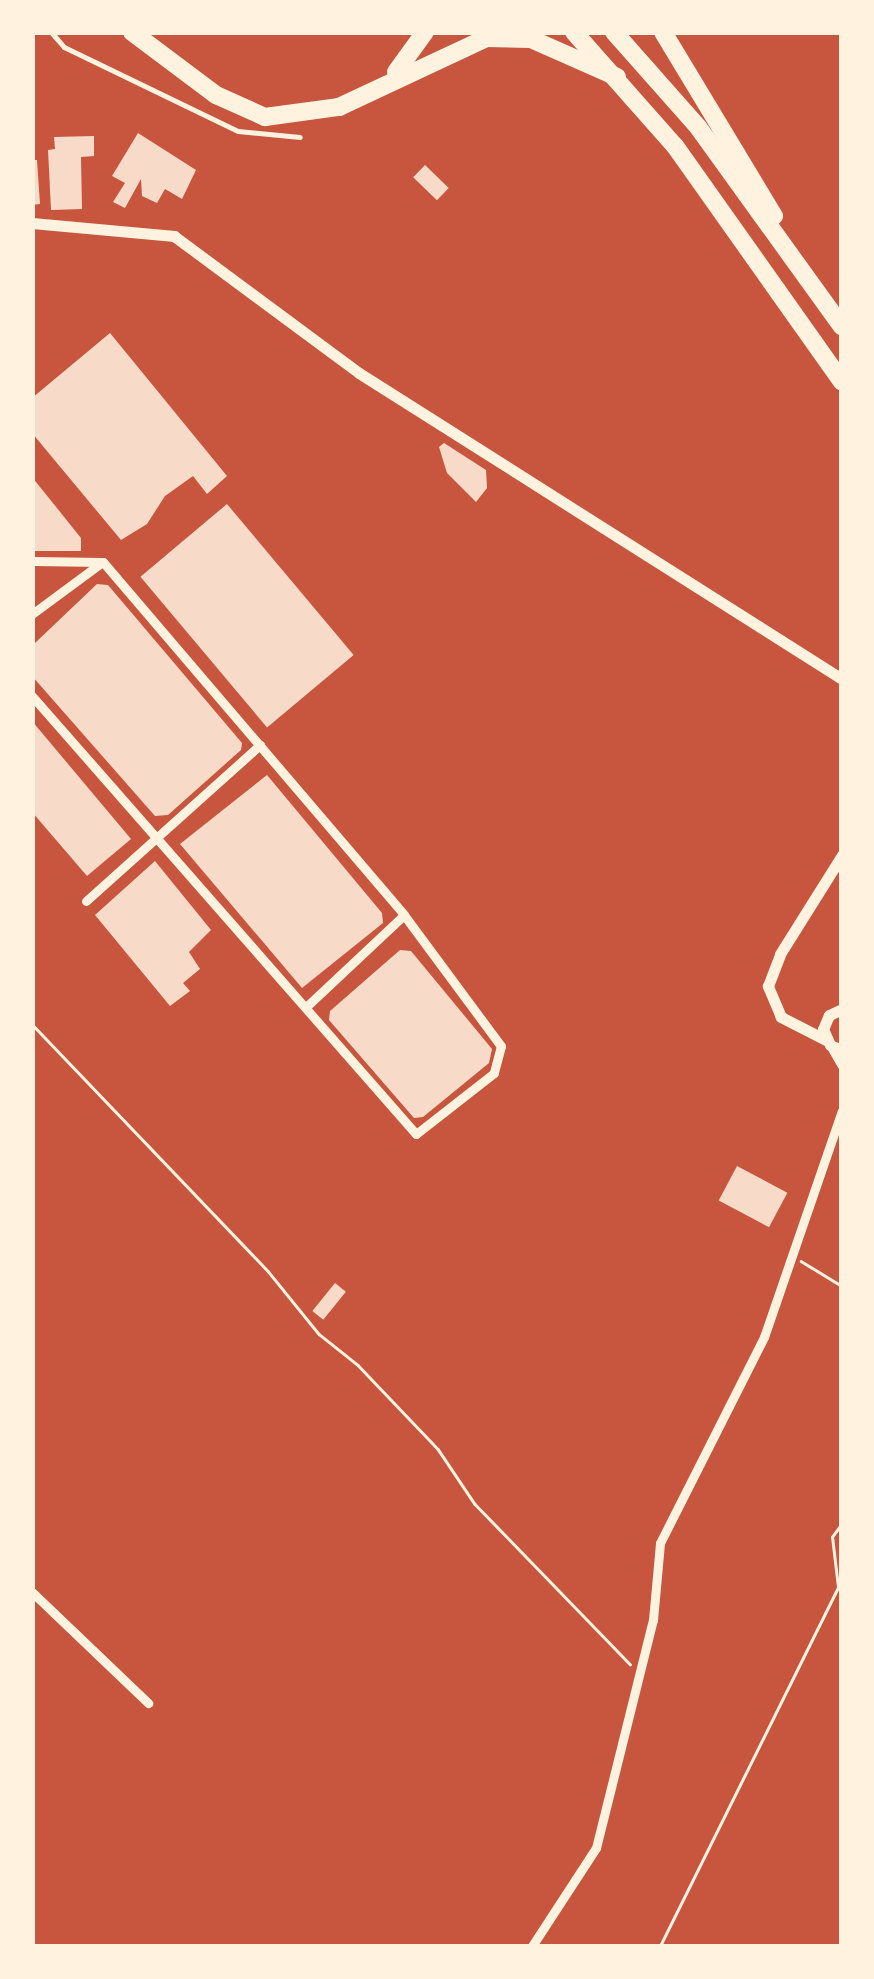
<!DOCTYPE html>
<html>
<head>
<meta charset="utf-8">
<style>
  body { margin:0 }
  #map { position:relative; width:874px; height:1979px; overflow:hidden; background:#c8553d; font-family:"Noto Sans",sans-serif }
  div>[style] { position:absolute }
  .building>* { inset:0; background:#f7dbc8; transform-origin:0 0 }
  .path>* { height:2.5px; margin:-1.25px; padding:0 1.25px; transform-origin:1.25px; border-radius:1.25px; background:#fff3e0 }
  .service>* { height:5px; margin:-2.5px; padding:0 2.5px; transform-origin:2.5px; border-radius:2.5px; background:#fff3e0 }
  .minor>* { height:9px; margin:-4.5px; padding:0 4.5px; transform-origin:4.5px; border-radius:4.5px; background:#fff3e0 }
  .tertiary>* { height:11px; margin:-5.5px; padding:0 5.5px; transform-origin:5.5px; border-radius:5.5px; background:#fff3e0 }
  .motorway>* { height:18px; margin:-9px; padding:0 9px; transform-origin:9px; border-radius:9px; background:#fff3e0 }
  span { translate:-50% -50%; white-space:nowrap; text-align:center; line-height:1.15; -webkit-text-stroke:10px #fff3e0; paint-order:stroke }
  .frame { position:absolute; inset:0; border:35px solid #fff3e0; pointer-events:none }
</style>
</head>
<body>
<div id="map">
  <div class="building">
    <i style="clip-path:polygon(138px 133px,196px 170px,182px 199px,165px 189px,157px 203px,142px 196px,141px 179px,125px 208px,113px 202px,125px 183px,112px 176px)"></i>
    <i style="clip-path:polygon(94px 136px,94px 156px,81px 157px,82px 209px,51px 210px,48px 150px,55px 149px,54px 137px)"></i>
    <i style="clip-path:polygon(32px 160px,37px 160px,40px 204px,32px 205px)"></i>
    <i style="left:425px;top:165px;width:33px;height:17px;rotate:44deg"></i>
    <i style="clip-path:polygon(110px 333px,227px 476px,207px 494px,193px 476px,165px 496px,147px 524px,121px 540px,32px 433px,32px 398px)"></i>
    <i style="clip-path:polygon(444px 443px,486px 470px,487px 488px,476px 502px,447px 473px,439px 447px)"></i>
    <i style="clip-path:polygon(32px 477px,81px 538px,81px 551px,32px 551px)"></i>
    <i style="left:227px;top:504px;width:197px;height:113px;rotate:50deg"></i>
    <i style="clip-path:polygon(97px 584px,108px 585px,242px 743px,241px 750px,168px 815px,155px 816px,32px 676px,35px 643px)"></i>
    <i style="clip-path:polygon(32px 721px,131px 839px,87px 876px,32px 812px)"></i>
    <i style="clip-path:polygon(267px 775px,382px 913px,383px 923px,302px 988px,180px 844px)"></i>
    <i style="clip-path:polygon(155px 861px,211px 930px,189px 952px,200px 969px,183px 983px,190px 991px,170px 1006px,95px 915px)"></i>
    <i style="clip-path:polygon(400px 950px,411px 951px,492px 1049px,489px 1063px,423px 1117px,414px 1118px,329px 1020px,330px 1011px)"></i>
    <i style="left:737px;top:1166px;width:57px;height:39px;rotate:28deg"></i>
    <i style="left:335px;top:1283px;width:14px;height:36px;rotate:39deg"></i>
  </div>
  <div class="path">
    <i style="left:32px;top:1024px;width:342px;rotate:46.3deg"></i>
    <i style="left:268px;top:1271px;width:81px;rotate:51deg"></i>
    <i style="left:319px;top:1334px;width:50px;rotate:38.5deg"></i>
    <i style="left:358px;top:1365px;width:116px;rotate:46.4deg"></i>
    <i style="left:438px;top:1449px;width:66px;rotate:56.1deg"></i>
    <i style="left:475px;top:1504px;width:223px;rotate:45.9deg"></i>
    <i style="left:801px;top:1261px;width:48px;rotate:31.4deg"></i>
    <i style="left:660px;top:1946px;width:401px;rotate:-63.6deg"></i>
    <i style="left:838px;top:1587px;width:50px;rotate:-96.8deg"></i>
    <i style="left:832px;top:1537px;width:17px;rotate:-54deg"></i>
  </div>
  <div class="service">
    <i style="left:51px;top:32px;width:20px;rotate:49deg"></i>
    <i style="left:64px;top:47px;width:193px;rotate:25.8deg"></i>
    <i style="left:238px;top:131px;width:62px;rotate:5.5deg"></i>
  </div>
  <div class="minor">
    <i style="left:32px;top:561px;width:71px;rotate:0.8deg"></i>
    <i style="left:103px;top:562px;width:464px;rotate:49.5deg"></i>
    <i style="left:404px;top:915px;width:163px;rotate:53.5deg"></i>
    <i style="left:501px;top:1046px;width:28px;rotate:105deg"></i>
    <i style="left:494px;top:1073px;width:99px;rotate:142deg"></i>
    <i style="left:416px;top:1134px;width:582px;rotate:-131.24deg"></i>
    <i style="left:32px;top:614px;width:86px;rotate:-36.5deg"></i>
    <i style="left:86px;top:901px;width:234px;rotate:-41.9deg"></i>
    <i style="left:307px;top:1006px;width:133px;rotate:-43.2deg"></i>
    <i style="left:830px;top:1045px;width:24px;rotate:60deg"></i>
    <i style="left:32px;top:1592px;width:161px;rotate:43.7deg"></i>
    <i style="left:532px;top:1946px;width:117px;rotate:-56.9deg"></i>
    <i style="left:596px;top:1848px;width:235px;rotate:-76deg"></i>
    <i style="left:653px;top:1620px;width:77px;rotate:-84.8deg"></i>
    <i style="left:660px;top:1543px;width:231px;rotate:-63.2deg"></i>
    <i style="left:764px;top:1337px;width:239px;rotate:-71deg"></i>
  </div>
  <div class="tertiary">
    <i style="left:32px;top:223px;width:143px;rotate:5.2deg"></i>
    <i style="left:174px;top:236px;width:230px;rotate:36.5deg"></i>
    <i style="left:359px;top:373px;width:572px;rotate:32.36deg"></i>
    <i style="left:842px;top:1009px;width:14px;rotate:155deg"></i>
    <i style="left:829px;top:1015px;width:15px;rotate:113deg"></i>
    <i style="left:823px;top:1029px;width:17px;rotate:66deg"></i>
    <i style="left:830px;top:1045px;width:13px;rotate:23deg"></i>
    <i style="left:826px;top:1040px;width:51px;rotate:-152.9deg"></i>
    <i style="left:781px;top:1017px;width:34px;rotate:-113deg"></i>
    <i style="left:768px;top:986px;width:34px;rotate:-69deg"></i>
    <i style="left:780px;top:954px;width:117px;rotate:-57.9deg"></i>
  </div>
  <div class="motorway">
    <i style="left:132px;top:32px;width:105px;rotate:36.9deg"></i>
    <i style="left:216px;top:95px;width:54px;rotate:24.2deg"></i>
    <i style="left:265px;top:117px;width:75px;rotate:-7.7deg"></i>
    <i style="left:339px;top:107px;width:162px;rotate:-25.1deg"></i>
    <i style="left:486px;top:38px;width:45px;rotate:1.3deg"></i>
    <i style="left:531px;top:39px;width:94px;rotate:23.8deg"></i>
    <i style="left:574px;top:32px;width:152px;rotate:48.5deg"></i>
    <i style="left:675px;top:146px;width:289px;rotate:54.7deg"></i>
    <i style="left:614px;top:32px;width:127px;rotate:48.5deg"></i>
    <i style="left:698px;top:127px;width:246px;rotate:54.2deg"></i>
    <i style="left:663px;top:32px;width:215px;rotate:58.9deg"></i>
    <i style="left:396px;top:72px;width:49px;rotate:-54.1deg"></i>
  </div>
  <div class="frame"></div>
</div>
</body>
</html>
